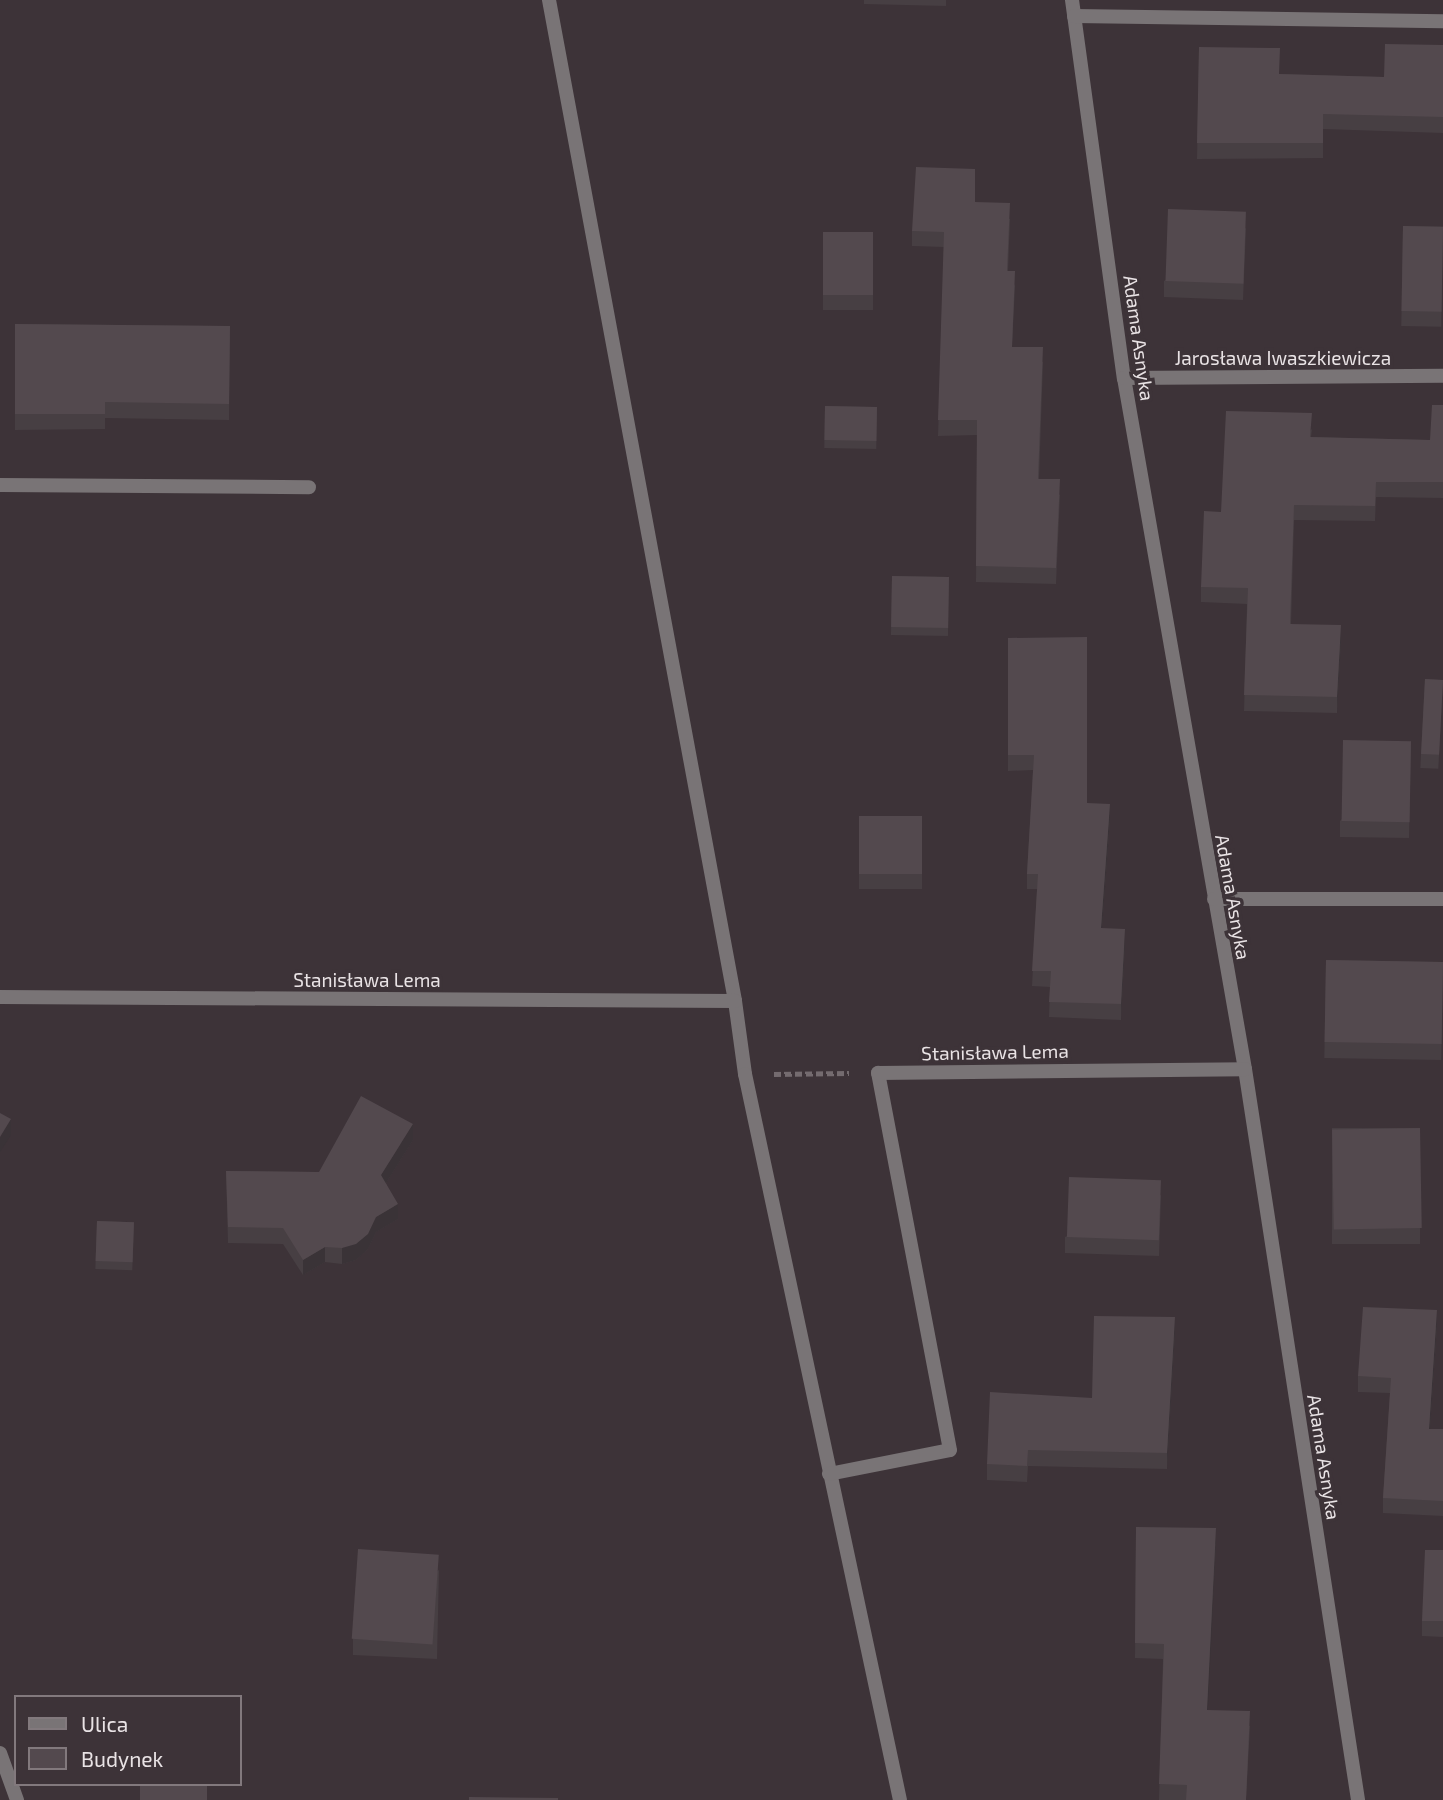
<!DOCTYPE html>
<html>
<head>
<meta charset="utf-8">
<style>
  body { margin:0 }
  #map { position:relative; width:1443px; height:1800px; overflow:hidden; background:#3d3338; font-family:"Exo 2",sans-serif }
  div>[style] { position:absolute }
  .path>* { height:4.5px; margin-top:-2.25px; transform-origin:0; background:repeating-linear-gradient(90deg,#746b6f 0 7px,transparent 0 10.5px) }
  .lane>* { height:14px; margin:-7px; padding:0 7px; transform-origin:7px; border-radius:7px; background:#797476 }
  .street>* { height:14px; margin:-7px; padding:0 7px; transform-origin:7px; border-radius:7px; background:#797476 }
  .wall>* { inset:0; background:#473f43; transform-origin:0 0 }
  .shaded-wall>* { inset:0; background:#3a3337 }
  .building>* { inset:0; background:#53494e; transform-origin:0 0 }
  span { translate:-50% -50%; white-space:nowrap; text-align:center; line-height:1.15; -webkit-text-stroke:7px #3d3338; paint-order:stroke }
  .street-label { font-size:19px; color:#e9e3e5 }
  .legend { position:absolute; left:14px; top:1695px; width:228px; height:91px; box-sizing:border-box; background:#3d3338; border:2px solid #82797d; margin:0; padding:9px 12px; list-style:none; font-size:21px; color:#e9e3e5 }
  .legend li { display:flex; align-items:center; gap:14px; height:35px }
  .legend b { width:35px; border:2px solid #82797d }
</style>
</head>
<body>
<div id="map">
  <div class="path">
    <i style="left:774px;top:1074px;width:75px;rotate:-0.8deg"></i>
  </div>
  <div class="lane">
    <i style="left:549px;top:0;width:1018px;rotate:79.47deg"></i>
    <i style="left:735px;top:1001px;width:74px;rotate:82.2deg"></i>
    <i style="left:745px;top:1074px;width:742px;rotate:77.95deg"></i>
    <i style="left:0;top:485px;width:309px;rotate:0.4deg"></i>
    <i style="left:829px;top:1474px;width:123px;rotate:-11.2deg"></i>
    <i style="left:950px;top:1450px;width:384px;rotate:-100.8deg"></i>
  </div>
  <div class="street">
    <i style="left:1072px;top:0;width:382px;rotate:82.2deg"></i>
    <i style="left:1124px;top:378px;width:702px;rotate:80.07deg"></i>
    <i style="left:1245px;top:1069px;width:740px;rotate:81.21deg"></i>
    <i style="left:1074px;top:16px;width:369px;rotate:0.8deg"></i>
    <i style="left:1124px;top:378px;width:319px;rotate:-0.4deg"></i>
    <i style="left:1214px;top:899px;width:229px"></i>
    <i style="left:0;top:997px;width:735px;rotate:0.31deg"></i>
    <i style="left:878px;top:1073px;width:367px;rotate:-0.6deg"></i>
    <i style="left:0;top:1753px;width:50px;rotate:70.1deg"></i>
  </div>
  <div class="wall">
    <i style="clip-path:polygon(864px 0,946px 0,946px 6px,864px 4px)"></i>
    <i style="clip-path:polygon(1443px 45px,1443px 133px,1323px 129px,1323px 158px,1197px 159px,1199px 47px,1279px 74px,1384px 77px)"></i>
    <i style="clip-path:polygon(975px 202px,1010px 219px,1008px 271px,1015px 286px,1012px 347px,1043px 362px,1039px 479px,1060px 495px,1056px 584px,976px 582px,977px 435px,938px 436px,944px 247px,912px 246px,912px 231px)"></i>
    <i style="left:1403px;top:226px;width:40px;height:100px;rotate:1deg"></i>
    <i style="clip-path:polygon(1246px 228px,1243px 300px,1164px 297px,1164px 281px)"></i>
    <i style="left:823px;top:232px;width:50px;height:78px"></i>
    <i style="clip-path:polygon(15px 324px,230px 326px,229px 420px,105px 418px,105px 429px,15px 430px)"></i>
    <i style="clip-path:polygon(1443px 405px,1443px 498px,1376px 497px,1375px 521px,1294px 520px,1291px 624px,1341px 641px,1337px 713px,1244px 711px,1247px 604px,1201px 602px,1201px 587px,1221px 512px,1312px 429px,1311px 437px,1430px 440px)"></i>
    <i style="left:825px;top:406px;width:52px;height:42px;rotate:1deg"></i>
    <i style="left:892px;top:576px;width:57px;height:59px;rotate:1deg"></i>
    <i style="clip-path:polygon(1008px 638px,1087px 803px,1110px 819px,1102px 928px,1125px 945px,1121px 1020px,1049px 1017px,1050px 987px,1032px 986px,1037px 889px,1027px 889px,1027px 874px,1033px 770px,1008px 771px)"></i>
    <i style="left:1425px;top:679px;width:18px;height:89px;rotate:3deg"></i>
    <i style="clip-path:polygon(1411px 741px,1409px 838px,1340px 837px,1340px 821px)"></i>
    <i style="left:859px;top:816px;width:63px;height:73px"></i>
    <i style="left:1326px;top:960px;width:117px;height:98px;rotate:1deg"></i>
    <i style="left:1420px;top:1128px;width:116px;height:88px;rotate:90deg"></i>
    <i style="clip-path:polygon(413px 1140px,386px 1183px,398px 1219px,376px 1232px,368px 1249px,356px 1260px,342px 1264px,325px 1262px,303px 1275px,283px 1244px,228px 1243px,226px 1171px,319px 1172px)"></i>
    <i style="clip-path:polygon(1161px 1195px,1159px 1256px,1065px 1253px,1065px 1237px)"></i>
    <i style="left:97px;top:1221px;width:37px;height:48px;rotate:2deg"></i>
    <i style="clip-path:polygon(1437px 1326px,1430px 1429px,1443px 1429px,1443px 1516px,1383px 1513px,1383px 1498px,1390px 1393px,1358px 1392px,1358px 1376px)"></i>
    <i style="clip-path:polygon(1175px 1333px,1167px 1469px,1028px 1466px,1027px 1482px,987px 1480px,987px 1464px,1092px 1398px)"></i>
    <i style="clip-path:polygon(1136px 1527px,1216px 1544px,1207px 1710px,1250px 1726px,1246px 1800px,1159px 1800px,1163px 1659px,1135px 1658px)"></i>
    <i style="clip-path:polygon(1443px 1550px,1443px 1637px,1422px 1636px,1422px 1621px)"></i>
    <i style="clip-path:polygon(439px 1570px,437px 1659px,353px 1655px,353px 1639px)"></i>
  </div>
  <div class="shaded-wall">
    <i style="clip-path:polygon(1341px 625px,1341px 641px,1337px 713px,1337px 697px)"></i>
    <i style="clip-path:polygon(1110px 804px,1110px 819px,1101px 943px,1101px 928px)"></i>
    <i style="clip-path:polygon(1125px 929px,1125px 945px,1121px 1020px,1121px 1004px)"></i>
    <i style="clip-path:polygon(11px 1119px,11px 1135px,0 1152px,0 1137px)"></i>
    <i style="clip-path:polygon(413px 1124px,413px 1140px,381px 1191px,381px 1175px)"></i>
    <i style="clip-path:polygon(398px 1204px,398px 1219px,376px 1232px,368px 1249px,356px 1260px,342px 1264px,342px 1248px,376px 1217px)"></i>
    <i style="clip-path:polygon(325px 1247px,325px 1262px,303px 1275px,303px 1260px)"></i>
    <i style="clip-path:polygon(1437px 1310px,1437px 1326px,1429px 1444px,1429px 1429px)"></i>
    <i style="clip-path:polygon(1175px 1317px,1175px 1333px,1167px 1469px,1167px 1453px)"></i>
    <i style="clip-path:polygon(1216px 1528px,1216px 1544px,1207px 1726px,1207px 1710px)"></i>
  </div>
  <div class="building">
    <i style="clip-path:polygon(1385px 44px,1443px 45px,1443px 117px,1323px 114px,1323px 143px,1197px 143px,1199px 47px,1280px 48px,1279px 74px,1384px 77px)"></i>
    <i style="clip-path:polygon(916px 167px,975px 169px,975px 202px,1010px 203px,1007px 271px,1015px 271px,1012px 347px,1043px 347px,1038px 479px,1060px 479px,1056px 568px,976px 566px,977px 420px,938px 420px,944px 232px,912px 231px)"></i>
    <i style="left:1168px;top:209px;width:78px;height:72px;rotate:2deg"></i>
    <i style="left:1403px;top:226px;width:40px;height:85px;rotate:1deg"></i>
    <i style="left:823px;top:232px;width:50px;height:63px"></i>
    <i style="clip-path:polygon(15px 324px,230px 326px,229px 404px,105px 402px,105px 414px,15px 414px)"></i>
    <i style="clip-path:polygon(1432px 405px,1443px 405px,1443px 482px,1376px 482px,1375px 506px,1294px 505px,1290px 624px,1341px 625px,1337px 697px,1244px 695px,1248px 588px,1201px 587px,1204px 511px,1221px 512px,1226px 411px,1312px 413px,1310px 437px,1430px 440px)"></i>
    <i style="left:825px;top:406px;width:52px;height:34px;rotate:1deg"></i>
    <i style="left:892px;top:576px;width:57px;height:51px;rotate:1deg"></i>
    <i style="clip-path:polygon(1087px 637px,1087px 803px,1110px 804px,1101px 928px,1125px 929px,1121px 1004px,1049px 1002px,1051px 971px,1032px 971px,1038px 874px,1027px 874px,1034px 755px,1008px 755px,1008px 638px)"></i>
    <i style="left:1425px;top:679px;width:18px;height:75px;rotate:3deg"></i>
    <i style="left:1343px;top:740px;width:68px;height:81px;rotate:1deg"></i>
    <i style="left:859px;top:816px;width:63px;height:58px"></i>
    <i style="left:1326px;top:960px;width:117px;height:82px;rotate:1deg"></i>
    <i style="clip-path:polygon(361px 1096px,413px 1124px,381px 1175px,398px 1204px,376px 1217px,368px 1234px,356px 1244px,342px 1248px,325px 1247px,303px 1260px,283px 1228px,228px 1227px,226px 1171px,319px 1172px)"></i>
    <i style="clip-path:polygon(0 1113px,11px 1119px,0 1137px)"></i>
    <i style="left:1420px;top:1128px;width:100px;height:88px;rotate:89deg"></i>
    <i style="left:1069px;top:1177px;width:92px;height:60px;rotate:2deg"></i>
    <i style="left:97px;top:1221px;width:37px;height:40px;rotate:2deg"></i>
    <i style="clip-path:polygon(1363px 1307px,1437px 1310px,1429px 1429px,1443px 1429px,1443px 1501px,1383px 1498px,1391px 1378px,1358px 1376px)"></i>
    <i style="clip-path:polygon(1094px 1316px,1175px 1317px,1167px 1453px,1028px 1450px,1027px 1466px,987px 1464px,990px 1392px,1092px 1398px)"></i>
    <i style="clip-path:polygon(1136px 1527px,1216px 1528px,1207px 1710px,1250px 1711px,1246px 1800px,1186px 1800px,1187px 1785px,1159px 1784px,1164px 1644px,1135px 1643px)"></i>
    <i style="left:358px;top:1549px;width:81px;height:90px;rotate:4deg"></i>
    <i style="clip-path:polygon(1425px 1550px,1443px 1550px,1443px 1621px,1422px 1621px)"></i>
    <i style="left:140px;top:1784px;width:67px;height:16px"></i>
    <i style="clip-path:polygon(469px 1797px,558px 1798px,558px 1800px,469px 1800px)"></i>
  </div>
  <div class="street-label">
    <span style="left:1139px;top:338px;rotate:82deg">Adama Asnyka</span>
    <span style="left:1283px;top:358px">Jarosława Iwaszkiewicza</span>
    <span style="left:1233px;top:897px;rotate:80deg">Adama Asnyka</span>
    <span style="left:367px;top:980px">Stanisława Lema</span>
    <span style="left:995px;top:1052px;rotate:-1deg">Stanisława Lema</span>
    <span style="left:1324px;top:1457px;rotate:81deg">Adama Asnyka</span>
  </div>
  <ul class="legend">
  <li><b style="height:9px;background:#797476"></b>Ulica</li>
  <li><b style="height:19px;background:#53494e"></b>Budynek</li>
  </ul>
</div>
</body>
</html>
